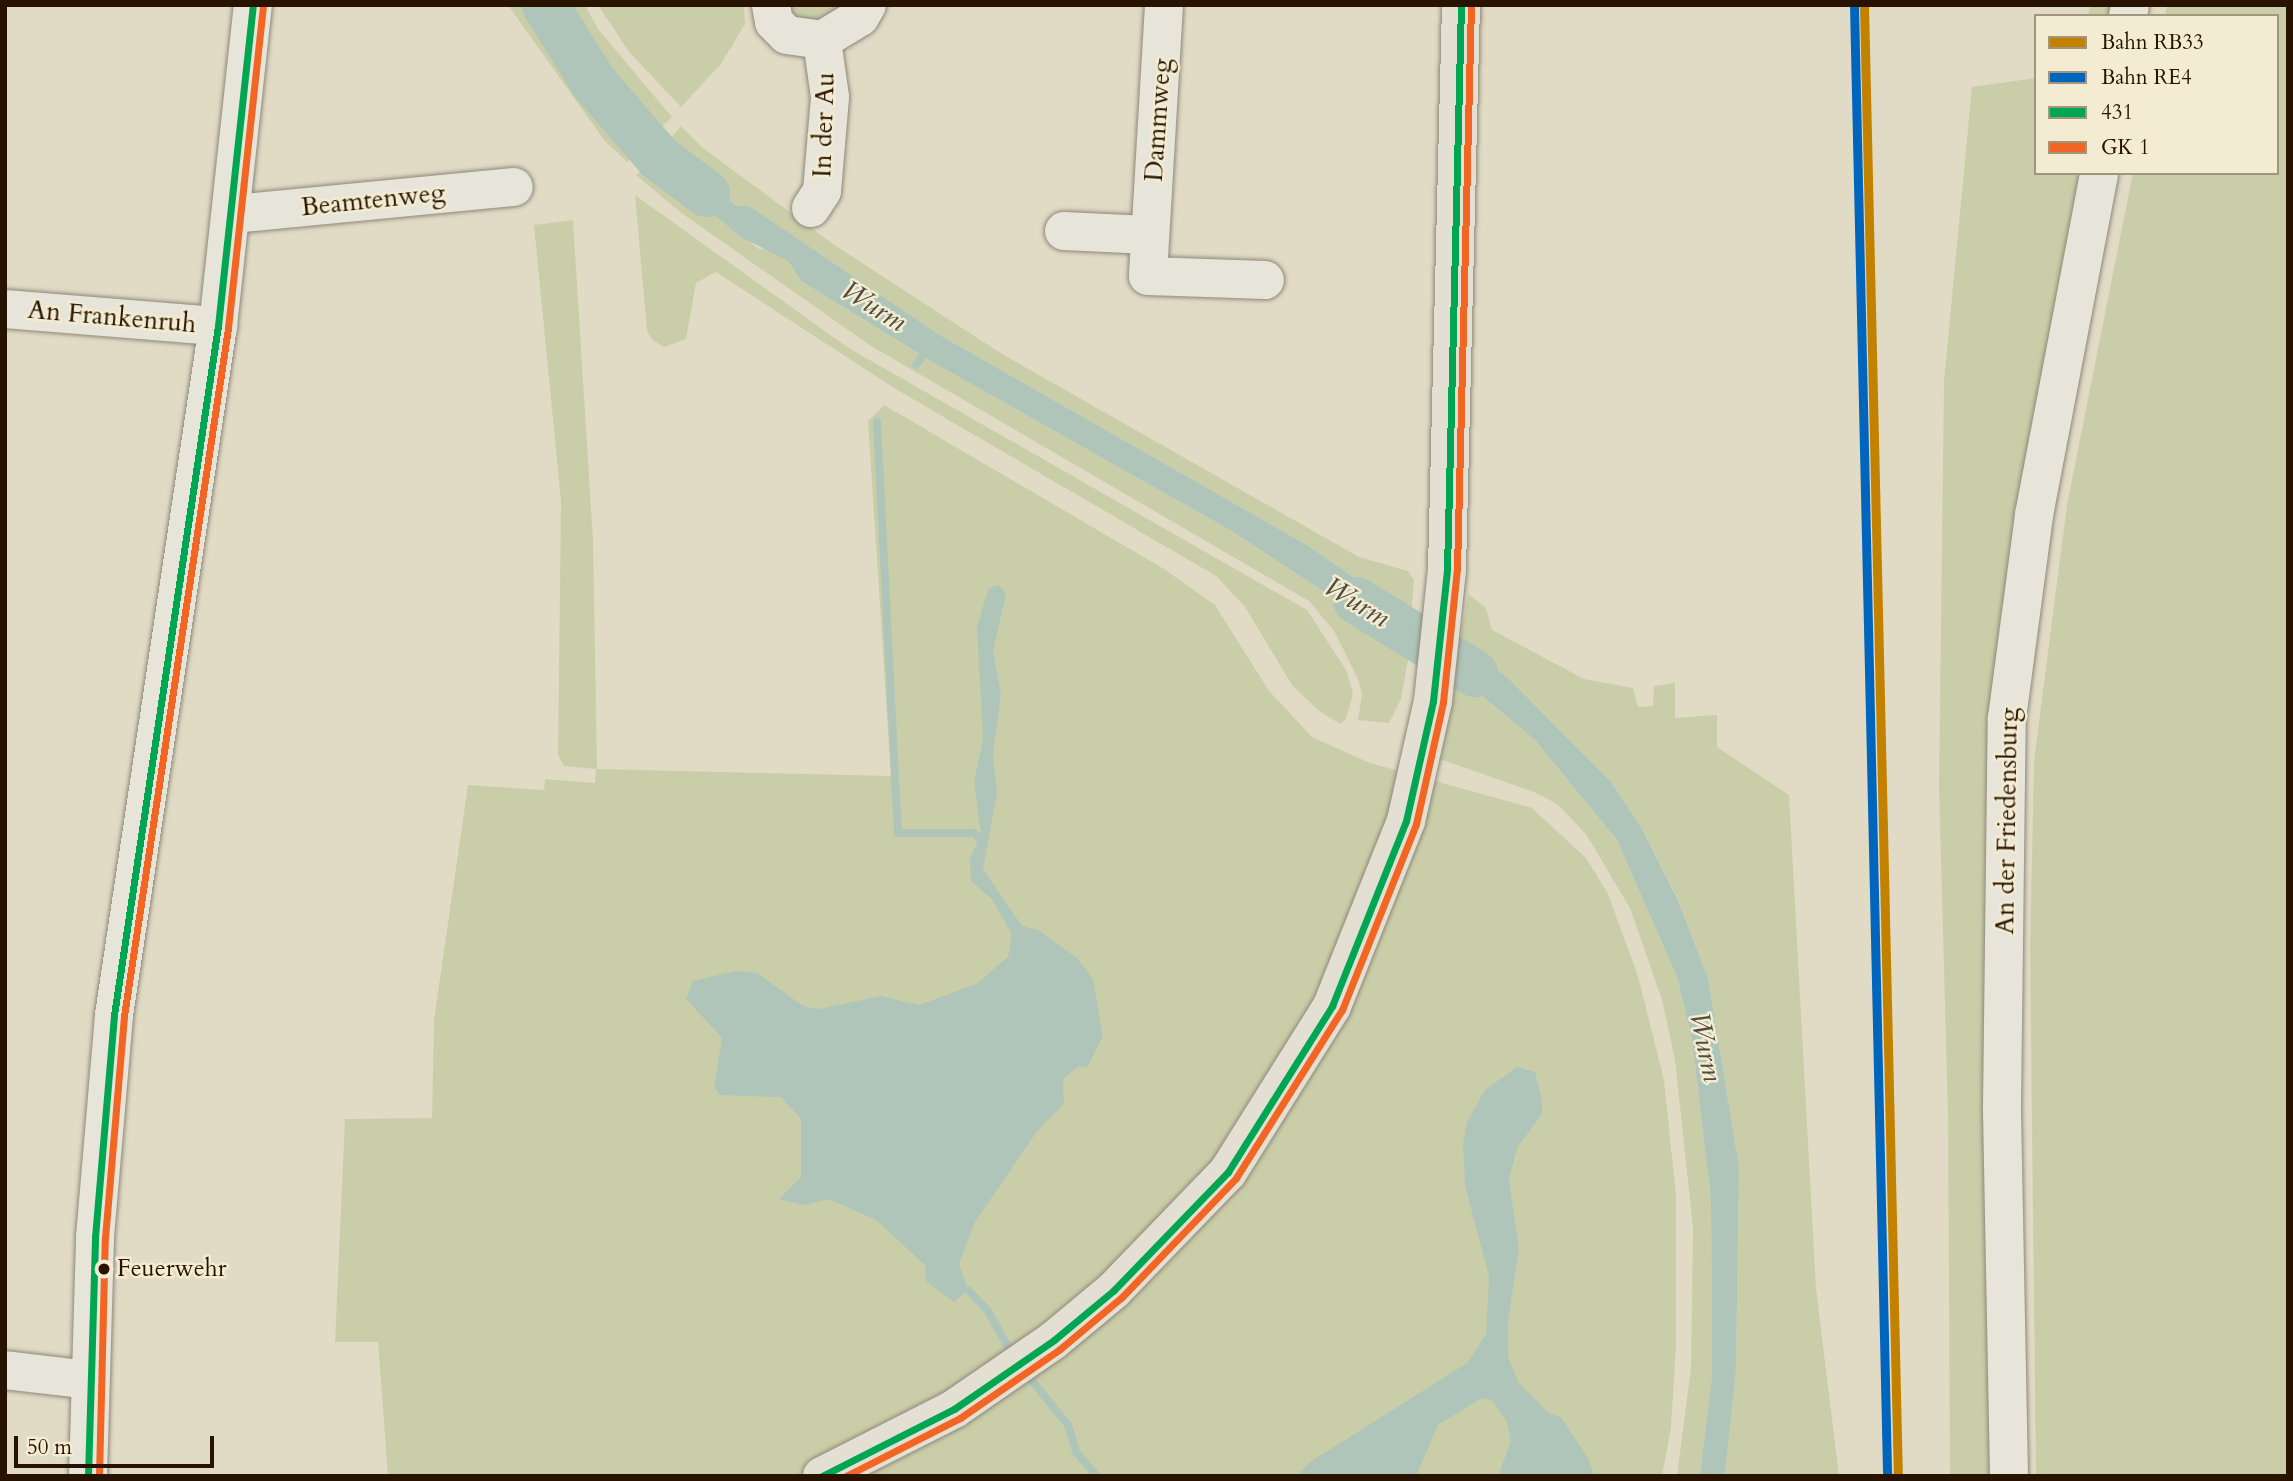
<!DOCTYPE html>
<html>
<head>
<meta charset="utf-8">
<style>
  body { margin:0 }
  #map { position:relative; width:2293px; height:1481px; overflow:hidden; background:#e1dbc5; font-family:Cardo,serif }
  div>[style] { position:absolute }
  .green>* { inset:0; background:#cacea8 }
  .water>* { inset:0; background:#afc5b9 }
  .stream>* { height:8px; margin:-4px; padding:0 4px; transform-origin:4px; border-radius:4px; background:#afc5b9 }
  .river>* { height:47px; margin:-23.5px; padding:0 23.5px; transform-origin:23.5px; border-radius:23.5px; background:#afc5b9 }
  .roads { filter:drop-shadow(0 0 2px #8e887a) drop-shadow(0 0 2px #8e887a) }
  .minor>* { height:38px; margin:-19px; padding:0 19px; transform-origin:19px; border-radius:19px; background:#e7e4d9 }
  .major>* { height:38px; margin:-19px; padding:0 19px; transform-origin:19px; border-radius:19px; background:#e3dfd3 }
  .bus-1>* { height:7px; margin:-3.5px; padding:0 3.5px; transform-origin:3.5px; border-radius:3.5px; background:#00a651 }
  .bus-2>* { height:7px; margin:-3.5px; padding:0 3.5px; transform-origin:3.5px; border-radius:3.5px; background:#f26522 }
  .rail-1>* { height:9px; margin:-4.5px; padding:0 4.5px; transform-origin:4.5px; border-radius:4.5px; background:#c38100 }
  .rail-2>* { height:9px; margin:-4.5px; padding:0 4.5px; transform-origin:4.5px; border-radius:4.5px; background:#0065bd }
  .dots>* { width:19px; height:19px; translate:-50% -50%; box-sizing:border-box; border:4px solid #f3ecd2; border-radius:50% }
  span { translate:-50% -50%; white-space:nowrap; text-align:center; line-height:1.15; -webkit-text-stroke:5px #f3ecd2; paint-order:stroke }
  .bus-label { font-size:24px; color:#281300 }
  .left { translate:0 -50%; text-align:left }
  .street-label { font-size:26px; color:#281300 }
  .water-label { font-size:28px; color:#504e3f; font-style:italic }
  .frame { position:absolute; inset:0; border:7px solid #281300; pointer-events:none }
  .legend { position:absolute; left:2034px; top:14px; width:245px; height:161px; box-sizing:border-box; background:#f3ecd2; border:2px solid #a2957e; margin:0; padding:9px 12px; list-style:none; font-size:21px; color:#281300 }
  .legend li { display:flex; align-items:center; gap:14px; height:35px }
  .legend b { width:35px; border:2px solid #a2957e }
  .scale { position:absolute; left:14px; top:1436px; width:200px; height:32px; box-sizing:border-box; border:4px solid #281300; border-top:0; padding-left:9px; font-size:21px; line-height:24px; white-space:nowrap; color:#281300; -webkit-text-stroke:5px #f3ecd2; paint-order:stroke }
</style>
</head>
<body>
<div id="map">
  <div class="green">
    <i style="clip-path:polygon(508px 5px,532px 5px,558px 51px,640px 149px,627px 162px,604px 140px)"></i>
    <i style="clip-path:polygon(559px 5px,585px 5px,598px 29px,672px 117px,652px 136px,620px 100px,615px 74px)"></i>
    <i style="clip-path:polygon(598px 5px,744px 5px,745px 24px,721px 64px,681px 107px,629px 52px)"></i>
    <i style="clip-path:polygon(786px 5px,850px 5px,826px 23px,796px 24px)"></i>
    <i style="clip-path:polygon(2090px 5px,2113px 5px,2111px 16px,2088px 16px)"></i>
    <i style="clip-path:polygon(2167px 5px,2288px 5px,2288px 1476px,2036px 1476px,2030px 951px,2034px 761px,2067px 505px,2133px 173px,2277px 173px,2277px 16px,2165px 16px)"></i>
    <i style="clip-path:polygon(2036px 78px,2036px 173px,2079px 173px,2019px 508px,1992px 1476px,1950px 1476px,1948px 1115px,1939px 788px,1944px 381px,1972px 87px)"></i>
    <i style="clip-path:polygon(681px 126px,703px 148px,833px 244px,1002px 354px,1359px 557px,1408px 571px,1414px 580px,1411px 617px,1310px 547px,938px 334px,749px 207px,737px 206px,661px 149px)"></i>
    <i style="clip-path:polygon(650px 162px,759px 249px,773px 250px,788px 261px,801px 281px,936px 364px,1230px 530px,1410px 648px,1401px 699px,1389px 723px,1358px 720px,1362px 694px,1358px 679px,1334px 631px,1309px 601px,871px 346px,680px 212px,636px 175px)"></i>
    <i style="clip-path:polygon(635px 195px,847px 347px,1307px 610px,1346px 670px,1353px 693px,1346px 719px,1340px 724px,1318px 710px,1292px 685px,1245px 607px,1216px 576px,894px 388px,716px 272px,696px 283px,686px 339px,664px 347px,652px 340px,647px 330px)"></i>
    <i style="clip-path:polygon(573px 220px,593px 540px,597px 769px,891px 776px,868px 421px,884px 405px,1164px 569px,1215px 605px,1269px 691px,1312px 737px,1370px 763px,1532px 808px,1586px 858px,1608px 894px,1638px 976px,1664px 1080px,1676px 1195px,1676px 1346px,1671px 1427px,1662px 1476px,388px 1476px,378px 1342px,335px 1342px,345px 1119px,432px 1118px,434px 1020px,468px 785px,544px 790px,545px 779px,595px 783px,596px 769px,564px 766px,558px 755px,561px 501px,534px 225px)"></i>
    <i style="clip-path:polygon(1468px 594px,1486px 608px,1492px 630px,1584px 679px,1633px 688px,1638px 707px,1653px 706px,1654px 686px,1675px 683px,1675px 718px,1717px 715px,1717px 747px,1789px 795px,1816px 1288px,1839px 1476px,1725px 1476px,1736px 1369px,1739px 1167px,1708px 978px,1678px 899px,1641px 827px,1611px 782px,1509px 679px,1460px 642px)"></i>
    <i style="clip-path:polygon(1455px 673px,1535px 740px,1617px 840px,1677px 977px,1692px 1039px,1711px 1199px,1712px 1375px,1700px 1476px,1677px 1476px,1691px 1368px,1693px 1228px,1675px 1060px,1662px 1000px,1630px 908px,1586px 834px,1557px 804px,1534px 792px,1437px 758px)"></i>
  </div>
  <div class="water">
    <i style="clip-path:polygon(532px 5px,559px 5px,615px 74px,620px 100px,652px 136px,640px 149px,558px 51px)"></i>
    <i style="clip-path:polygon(661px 149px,737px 206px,749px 206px,938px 334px,1310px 547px,1411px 617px,1410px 648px,1230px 530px,936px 364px,801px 281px,788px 261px,741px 237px,650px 162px)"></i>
    <i style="clip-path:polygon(999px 585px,1006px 594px,993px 651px,1001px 694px,993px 754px,997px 793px,983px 869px,1022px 926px,1040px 931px,1077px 958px,1093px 979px,1103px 1036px,1087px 1068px,1079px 1066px,1063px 1079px,1064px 1104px,1038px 1130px,975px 1222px,959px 1264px,968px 1290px,954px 1302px,926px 1281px,925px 1265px,876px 1220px,829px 1199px,804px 1205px,779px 1199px,801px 1177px,801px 1119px,781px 1097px,720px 1095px,714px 1087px,722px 1038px,686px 999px,693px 981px,736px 971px,757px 973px,803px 1006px,819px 1009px,881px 996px,919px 1005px,976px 984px,1008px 957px,1012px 935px,992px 899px,971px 881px,970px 858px,981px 834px,974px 782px,983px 739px,977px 626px,989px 588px)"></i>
    <i style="clip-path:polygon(1460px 642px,1509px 679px,1611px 782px,1641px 827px,1678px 900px,1708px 978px,1739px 1167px,1736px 1369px,1725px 1476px,1700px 1476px,1712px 1375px,1711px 1199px,1692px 1039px,1677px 977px,1617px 840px,1535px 740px,1455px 673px)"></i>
    <i style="clip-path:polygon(1517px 1067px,1535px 1072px,1542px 1100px,1542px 1114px,1517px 1148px,1509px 1179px,1519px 1250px,1508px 1321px,1508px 1356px,1518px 1382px,1550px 1414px,1561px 1417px,1589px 1460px,1594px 1476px,1498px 1476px,1511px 1441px,1507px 1422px,1493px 1401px,1482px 1398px,1438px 1425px,1416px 1476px,1296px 1476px,1310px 1462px,1467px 1363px,1486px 1334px,1489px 1276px,1465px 1186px,1463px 1143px,1467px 1122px,1485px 1090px)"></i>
  </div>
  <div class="stream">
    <i style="left:916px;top:365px;width:21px;rotate:-53deg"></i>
    <i style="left:877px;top:422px;width:412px;rotate:87.1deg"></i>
    <i style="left:898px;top:833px;width:76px"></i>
    <i style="left:974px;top:833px;width:7px;rotate:45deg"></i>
    <i style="left:968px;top:1290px;width:29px;rotate:46deg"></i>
    <i style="left:988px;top:1311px;width:51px;rotate:60.9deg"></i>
    <i style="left:1025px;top:1372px;width:68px;rotate:50.9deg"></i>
    <i style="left:1068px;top:1425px;width:28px;rotate:73deg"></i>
    <i style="left:1076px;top:1452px;width:32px;rotate:49deg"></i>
  </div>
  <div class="river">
    <i style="left:545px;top:5px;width:92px;rotate:57.9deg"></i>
    <i style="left:594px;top:83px;width:98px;rotate:49.1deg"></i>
    <i style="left:658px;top:157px;width:60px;rotate:36.9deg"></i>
    <i style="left:1356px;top:600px;width:139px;rotate:31.7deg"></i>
  </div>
  <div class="roads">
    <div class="minor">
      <i style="left:771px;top:5px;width:17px;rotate:80deg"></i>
      <i style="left:774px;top:22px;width:18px;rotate:45deg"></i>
      <i style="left:787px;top:35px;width:35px;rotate:8deg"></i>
      <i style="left:822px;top:40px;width:44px;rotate:-31.2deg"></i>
      <i style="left:860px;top:17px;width:14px;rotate:-60deg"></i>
      <i style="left:1164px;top:5px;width:271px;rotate:93.4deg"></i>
      <i style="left:1148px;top:276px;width:117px;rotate:2deg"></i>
      <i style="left:2128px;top:16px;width:11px;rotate:-80deg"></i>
      <i style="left:811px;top:208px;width:20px;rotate:-57deg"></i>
      <i style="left:822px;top:191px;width:94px;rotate:-85.1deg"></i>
      <i style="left:830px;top:97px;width:58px;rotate:-98deg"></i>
      <i style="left:233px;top:214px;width:282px;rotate:-5.5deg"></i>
      <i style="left:1064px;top:231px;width:85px;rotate:2.7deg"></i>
      <i style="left:5px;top:309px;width:214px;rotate:4.6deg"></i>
      <i style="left:5px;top:1370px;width:86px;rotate:6.7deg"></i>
      <i style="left:88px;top:1476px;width:239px;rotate:-88.3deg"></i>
      <i style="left:95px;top:1237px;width:223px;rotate:-85.1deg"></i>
      <i style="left:114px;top:1015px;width:697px;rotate:-81.42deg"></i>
      <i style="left:218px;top:326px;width:323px;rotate:-83.8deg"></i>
      <i style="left:2009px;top:1476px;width:370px;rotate:-91.1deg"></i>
      <i style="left:2002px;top:1106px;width:388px;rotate:-89.3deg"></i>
      <i style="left:2007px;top:718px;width:205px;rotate:-82.4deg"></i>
      <i style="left:2034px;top:515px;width:348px;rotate:-79.2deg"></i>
    </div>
    <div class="major">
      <i style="left:822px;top:1476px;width:148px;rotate:-26.9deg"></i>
      <i style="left:954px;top:1409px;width:121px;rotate:-34.6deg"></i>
      <i style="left:1054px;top:1340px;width:78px;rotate:-39.8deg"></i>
      <i style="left:1114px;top:1290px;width:164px;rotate:-46deg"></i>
      <i style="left:1228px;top:1172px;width:196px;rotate:-57.9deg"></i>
      <i style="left:1332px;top:1006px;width:199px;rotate:-68.2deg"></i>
      <i style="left:1406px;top:821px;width:123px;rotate:-77.3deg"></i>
      <i style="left:1433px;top:701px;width:133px;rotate:-83.9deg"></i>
      <i style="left:1447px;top:569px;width:564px;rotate:-88.58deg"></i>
    </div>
  </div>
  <div class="bus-1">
    <i style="left:88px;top:1476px;width:239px;rotate:-88.3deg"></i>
    <i style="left:95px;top:1237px;width:223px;rotate:-85.1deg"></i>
    <i style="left:114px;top:1015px;width:697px;rotate:-81.42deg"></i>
    <i style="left:218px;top:326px;width:323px;rotate:-83.8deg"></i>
    <i style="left:822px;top:1476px;width:148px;rotate:-26.9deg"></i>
    <i style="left:954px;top:1409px;width:121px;rotate:-34.6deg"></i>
    <i style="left:1054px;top:1340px;width:78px;rotate:-39.8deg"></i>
    <i style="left:1114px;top:1290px;width:164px;rotate:-46deg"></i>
    <i style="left:1228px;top:1172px;width:196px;rotate:-57.9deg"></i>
    <i style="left:1332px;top:1006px;width:199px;rotate:-68.2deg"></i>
    <i style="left:1406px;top:821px;width:123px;rotate:-77.3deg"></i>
    <i style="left:1433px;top:701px;width:133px;rotate:-83.9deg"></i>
    <i style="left:1447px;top:569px;width:564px;rotate:-88.58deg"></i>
  </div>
  <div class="bus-2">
    <i style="left:99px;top:1476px;width:238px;rotate:-88.6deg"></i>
    <i style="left:105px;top:1238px;width:223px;rotate:-85.1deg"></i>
    <i style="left:124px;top:1016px;width:696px;rotate:-81.4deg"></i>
    <i style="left:228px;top:328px;width:324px;rotate:-83.8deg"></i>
    <i style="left:846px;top:1476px;width:128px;rotate:-27deg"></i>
    <i style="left:960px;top:1418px;width:121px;rotate:-34.6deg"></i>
    <i style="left:1060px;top:1349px;width:81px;rotate:-40deg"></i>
    <i style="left:1122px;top:1297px;width:165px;rotate:-46.2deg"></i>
    <i style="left:1236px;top:1178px;width:199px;rotate:-57.8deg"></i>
    <i style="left:1342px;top:1010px;width:200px;rotate:-68.3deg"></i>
    <i style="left:1416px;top:824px;width:125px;rotate:-77.5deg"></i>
    <i style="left:1443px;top:702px;width:134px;rotate:-84deg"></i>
    <i style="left:1457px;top:569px;width:564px;rotate:-88.58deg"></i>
  </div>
  <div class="rail-1">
    <i style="left:1864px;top:5px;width:1471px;rotate:88.68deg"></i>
  </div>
  <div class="rail-2">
    <i style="left:1854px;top:5px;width:1471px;rotate:88.71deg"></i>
  </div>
  <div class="dots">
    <i style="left:104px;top:1269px;background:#281300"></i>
  </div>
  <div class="bus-label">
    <span class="left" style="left:117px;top:1269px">Feuerwehr</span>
  </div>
  <div class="street-label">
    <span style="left:1158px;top:120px;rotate:-86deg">Dammweg</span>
    <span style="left:824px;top:125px;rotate:-88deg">In der Au</span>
    <span style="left:373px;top:200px;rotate:-6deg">Beamtenweg</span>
    <span style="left:112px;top:317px;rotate:5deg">An Frankenruh</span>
    <span style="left:2007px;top:821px;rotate:-89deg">An der Friedensburg</span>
  </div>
  <div class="water-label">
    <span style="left:874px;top:306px;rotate:32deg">Wurm</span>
    <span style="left:1357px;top:602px;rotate:31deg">Wurm</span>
    <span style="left:1706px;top:1047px;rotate:78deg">Wurm</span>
  </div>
  <div class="frame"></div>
  <ul class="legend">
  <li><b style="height:9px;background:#c38100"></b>Bahn RB33</li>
  <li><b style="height:9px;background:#0065bd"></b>Bahn RE4</li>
  <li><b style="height:9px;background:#00a651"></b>431</li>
  <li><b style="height:9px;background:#f26522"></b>GK 1</li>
  </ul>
  <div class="scale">50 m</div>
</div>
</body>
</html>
